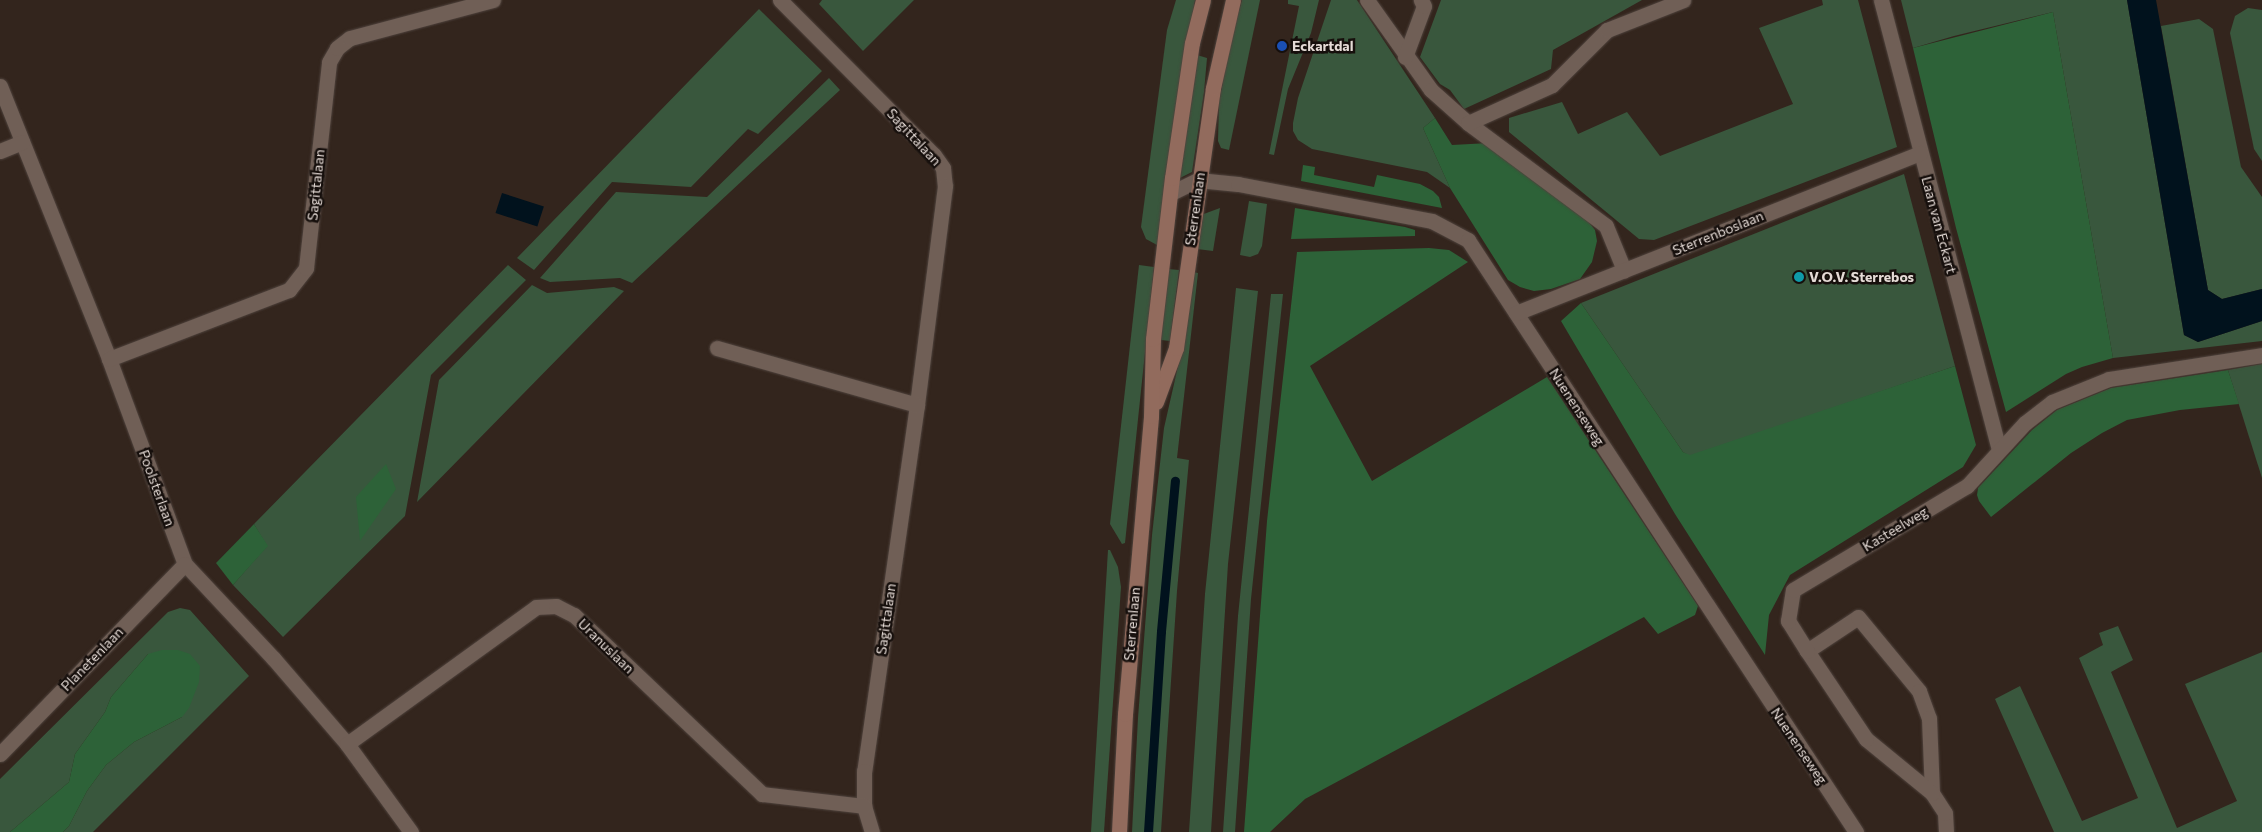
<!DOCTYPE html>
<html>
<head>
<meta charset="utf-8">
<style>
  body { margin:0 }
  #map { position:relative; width:2262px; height:832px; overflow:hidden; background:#33251d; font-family:Commissioner,sans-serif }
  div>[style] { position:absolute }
  .green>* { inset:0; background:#39573d }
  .forest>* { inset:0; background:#2d6238 }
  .water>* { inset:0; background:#01121d; transform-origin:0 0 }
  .stream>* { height:9px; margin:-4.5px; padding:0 4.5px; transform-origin:4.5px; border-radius:4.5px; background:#01121d }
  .roads { filter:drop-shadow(0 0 1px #4f433d) drop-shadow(0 0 1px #4f433d) }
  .street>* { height:15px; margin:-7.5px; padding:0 7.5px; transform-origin:7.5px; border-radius:7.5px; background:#705f56 }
  .secondary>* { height:15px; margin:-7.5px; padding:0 7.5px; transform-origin:7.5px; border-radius:7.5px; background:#926b5d }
  .dots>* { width:14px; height:14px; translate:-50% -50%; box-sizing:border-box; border:2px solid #160f0c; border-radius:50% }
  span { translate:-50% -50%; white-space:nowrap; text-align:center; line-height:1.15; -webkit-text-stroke:5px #160f0c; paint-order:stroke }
  .poi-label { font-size:14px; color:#e5dbd6; font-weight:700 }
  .left { translate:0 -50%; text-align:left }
  .street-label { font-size:14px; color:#e5dbd6 }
</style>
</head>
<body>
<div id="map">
  <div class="green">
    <i style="clip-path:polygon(822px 0,914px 0,863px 51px,819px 4px)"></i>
    <i style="clip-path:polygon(1176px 0,1195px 0,1157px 245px,1146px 239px,1141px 227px,1167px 30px)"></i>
    <i style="clip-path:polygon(1242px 0,1260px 0,1229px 150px,1221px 148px,1218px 141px,1219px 102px,1231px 40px)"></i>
    <i style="clip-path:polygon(1288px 0,1319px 0,1311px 33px,1288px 89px,1274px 155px,1269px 154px,1299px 6px,1288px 4px)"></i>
    <i style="clip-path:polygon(1331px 0,1357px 0,1435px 118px,1423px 128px,1450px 188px,1427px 172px,1312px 149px,1298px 140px,1293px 131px,1293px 123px,1298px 98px)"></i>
    <i style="clip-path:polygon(1441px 0,1642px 0,1553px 50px,1551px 69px,1464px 109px,1450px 90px,1440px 84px,1420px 57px)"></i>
    <i style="clip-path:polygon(1822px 0,1858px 0,1897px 147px,1654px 240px,1639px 239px,1509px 132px,1509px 118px,1562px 102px,1578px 134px,1627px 112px,1660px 156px,1793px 104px,1759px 28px,1823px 5px)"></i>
    <i style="clip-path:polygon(1901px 0,2127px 0,2184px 335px,2198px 342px,2262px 321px,2262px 341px,2113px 358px,2053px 12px,1954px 36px,1913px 48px)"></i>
    <i style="clip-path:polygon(2248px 8px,2262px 10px,2262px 161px,2254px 149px,2230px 33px,2235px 16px)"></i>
    <i style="clip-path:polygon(759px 9px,822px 71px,758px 134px,748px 129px,691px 187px,612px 182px,534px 270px,517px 258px)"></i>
    <i style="clip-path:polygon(2199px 19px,2213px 29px,2241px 167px,2262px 197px,2262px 289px,2222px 299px,2208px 290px,2161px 26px)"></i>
    <i style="clip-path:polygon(1197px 55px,1207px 58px,1204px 92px,1192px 172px,1180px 178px)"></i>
    <i style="clip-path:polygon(829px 78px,840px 90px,632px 283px,620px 278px,550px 282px,540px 278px,616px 192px,707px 197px)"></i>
    <i style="clip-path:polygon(1904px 174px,1955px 366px,1731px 443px,1690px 456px,1683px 452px,1581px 303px)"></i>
    <i style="clip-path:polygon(1249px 201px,1267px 204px,1262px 246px,1258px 254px,1250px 257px,1240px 255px)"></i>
    <i style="clip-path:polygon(1220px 208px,1213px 251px,1197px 249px,1201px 215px)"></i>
    <i style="clip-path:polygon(508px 265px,526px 280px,431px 375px,405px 516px,283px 637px,233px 585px,267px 546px,254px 524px)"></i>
    <i style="clip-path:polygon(1139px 265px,1154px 267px,1125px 543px,1122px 544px,1110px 524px)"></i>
    <i style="clip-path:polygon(1168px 269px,1179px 270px,1170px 341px,1161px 340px)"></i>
    <i style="clip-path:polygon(1193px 272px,1198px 273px,1177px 458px,1189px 460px,1177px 591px,1161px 832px,1132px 832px,1138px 718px,1152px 535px,1164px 428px,1181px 353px)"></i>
    <i style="clip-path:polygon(532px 285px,547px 293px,614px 287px,624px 291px,417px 502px,439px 380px)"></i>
    <i style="clip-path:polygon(1236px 288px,1258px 291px,1228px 564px,1211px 832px,1189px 832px,1205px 594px)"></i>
    <i style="clip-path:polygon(1271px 294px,1283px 294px,1251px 599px,1235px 832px,1223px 832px,1238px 616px)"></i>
    <i style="clip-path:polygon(2262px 364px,2262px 478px,2228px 370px)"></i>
    <i style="clip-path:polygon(1108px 550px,1110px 550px,1118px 567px,1121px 587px,1104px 832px,1091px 832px)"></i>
    <i style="clip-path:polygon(180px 608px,190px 610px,249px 676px,93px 832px,63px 832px,69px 826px,87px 791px,106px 765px,134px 742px,182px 717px,148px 654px,111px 697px,105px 712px,75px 754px,69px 782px,10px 832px,0 832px,0 779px,168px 612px)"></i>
    <i style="clip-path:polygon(2118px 626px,2133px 660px,2111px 672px,2177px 828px,2237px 801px,2185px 684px,2262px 652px,2262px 832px,2054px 832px,1995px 699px,2020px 686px,2082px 821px,2138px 798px,2079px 658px,2103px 645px,2099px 633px)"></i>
  </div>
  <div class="forest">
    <i style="clip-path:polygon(2053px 12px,2113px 358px,2082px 367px,2066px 374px,2006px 412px,1956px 228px,1913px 48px)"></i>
    <i style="clip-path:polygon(1435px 118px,1452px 145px,1489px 143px,1587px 220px,1595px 230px,1597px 241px,1592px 262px,1580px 279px,1551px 289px,1534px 291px,1520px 287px,1508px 280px,1450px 188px,1423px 128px)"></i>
    <i style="clip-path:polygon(1303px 165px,1315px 167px,1314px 175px,1374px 187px,1377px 175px,1420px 184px,1433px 191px,1439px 197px,1442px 208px,1301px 181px)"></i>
    <i style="clip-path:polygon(1295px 208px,1405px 227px,1415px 230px,1415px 236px,1291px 239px)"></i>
    <i style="clip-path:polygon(1429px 248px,1449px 250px,1468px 262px,1310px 366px,1372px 481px,1547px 377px,1698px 606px,1695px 615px,1658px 634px,1644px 617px,1305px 799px,1270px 832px,1244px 832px,1267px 521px,1297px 252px)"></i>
    <i style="clip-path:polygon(1581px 303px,1683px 452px,1690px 455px,1955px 366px,1976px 445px,1963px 467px,1790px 575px,1769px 615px,1765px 655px,1675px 514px,1561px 321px)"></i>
    <i style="clip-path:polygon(2228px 370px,2239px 404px,2180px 410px,2127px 420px,2102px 433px,2071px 453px,1991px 517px,1979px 501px,1977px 495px,1978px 488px,2032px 430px,2057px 410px,2111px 388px)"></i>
    <i style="clip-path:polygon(386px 464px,396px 489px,360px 541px,356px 497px)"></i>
    <i style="clip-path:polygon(254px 524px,268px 546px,233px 585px,216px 563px)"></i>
    <i style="clip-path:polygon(162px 650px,178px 650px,190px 654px,200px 666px,199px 682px,189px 708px,182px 717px,134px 742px,106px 765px,87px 791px,69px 826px,63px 832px,10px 832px,69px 782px,75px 754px,105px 712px,111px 697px,148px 654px)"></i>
  </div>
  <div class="water">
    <i style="clip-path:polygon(2127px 0,2156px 0,2208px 290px,2222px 299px,2262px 289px,2262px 321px,2198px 342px,2184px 335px)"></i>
    <i style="left:502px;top:193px;width:44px;height:21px;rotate:18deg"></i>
  </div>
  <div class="stream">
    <i style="left:1148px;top:832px;width:201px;rotate:-86.3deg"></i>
    <i style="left:1161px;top:631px;width:151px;rotate:-84.7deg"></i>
  </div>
  <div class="roads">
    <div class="street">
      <i style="left:780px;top:0;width:218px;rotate:45.2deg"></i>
      <i style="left:934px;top:155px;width:16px;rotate:55deg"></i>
      <i style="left:943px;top:168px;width:18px;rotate:84deg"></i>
      <i style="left:945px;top:186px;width:221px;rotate:97.3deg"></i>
      <i style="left:917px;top:405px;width:370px;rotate:98.2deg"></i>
      <i style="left:864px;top:771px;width:35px;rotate:90deg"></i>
      <i style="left:864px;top:806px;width:27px;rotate:73deg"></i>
      <i style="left:1367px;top:0;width:110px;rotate:54.6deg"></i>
      <i style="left:1431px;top:90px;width:50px;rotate:41.7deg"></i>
      <i style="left:1468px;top:123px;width:172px;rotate:36.7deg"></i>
      <i style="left:1606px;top:226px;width:48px;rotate:67.8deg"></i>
      <i style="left:1881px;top:0;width:465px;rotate:75.3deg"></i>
      <i style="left:1405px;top:57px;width:54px;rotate:-69.6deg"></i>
      <i style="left:1424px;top:6px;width:7px;rotate:-117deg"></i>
      <i style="left:0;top:86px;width:294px;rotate:68.2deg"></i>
      <i style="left:109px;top:359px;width:219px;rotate:69.7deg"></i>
      <i style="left:185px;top:564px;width:130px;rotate:46.9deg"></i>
      <i style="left:274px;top:659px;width:112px;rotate:49.3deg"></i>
      <i style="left:347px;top:744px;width:109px;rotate:54deg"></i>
      <i style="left:1468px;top:123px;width:92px;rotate:-24.3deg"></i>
      <i style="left:1552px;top:85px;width:78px;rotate:-45deg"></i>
      <i style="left:1607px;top:30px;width:82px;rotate:-21.5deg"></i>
      <i style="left:0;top:151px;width:24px;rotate:-22deg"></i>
      <i style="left:1171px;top:193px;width:30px;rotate:-26deg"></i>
      <i style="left:1198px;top:180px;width:40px;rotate:5.7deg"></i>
      <i style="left:1238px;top:184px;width:197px;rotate:10.8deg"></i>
      <i style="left:1432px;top:221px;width:41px;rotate:27.8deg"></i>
      <i style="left:1468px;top:240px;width:708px;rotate:56.76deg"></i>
      <i style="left:1516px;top:313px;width:435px;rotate:-21.6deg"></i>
      <i style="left:717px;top:348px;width:208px;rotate:15.9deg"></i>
      <i style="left:109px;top:359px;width:193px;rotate:-21deg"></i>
      <i style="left:289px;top:290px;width:28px;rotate:-52deg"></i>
      <i style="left:306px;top:268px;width:207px;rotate:-83.6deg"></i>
      <i style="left:329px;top:62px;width:16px;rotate:-60deg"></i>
      <i style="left:337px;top:48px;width:16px;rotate:-38deg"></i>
      <i style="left:350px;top:38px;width:148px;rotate:-14.9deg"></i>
      <i style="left:1807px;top:651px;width:61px;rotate:-33.7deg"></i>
      <i style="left:1858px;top:617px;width:96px;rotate:50.5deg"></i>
      <i style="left:1919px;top:691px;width:29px;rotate:70deg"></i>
      <i style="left:1929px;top:718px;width:75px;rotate:87.7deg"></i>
      <i style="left:347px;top:744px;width:233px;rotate:-35.9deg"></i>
      <i style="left:536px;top:607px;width:20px;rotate:-3deg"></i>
      <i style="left:556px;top:606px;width:20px;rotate:27deg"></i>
      <i style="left:574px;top:615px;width:260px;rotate:43.6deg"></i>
      <i style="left:762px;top:794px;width:103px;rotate:6.7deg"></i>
      <i style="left:0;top:754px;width:265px;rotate:-45.8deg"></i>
      <i style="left:1946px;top:832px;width:19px;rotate:-93deg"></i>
      <i style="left:1945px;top:813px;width:24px;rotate:-123deg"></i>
      <i style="left:1932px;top:793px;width:85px;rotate:-140.7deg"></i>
      <i style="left:1866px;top:739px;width:106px;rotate:-123.8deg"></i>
      <i style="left:1807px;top:651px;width:36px;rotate:-122deg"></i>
      <i style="left:1788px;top:621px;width:31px;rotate:-81deg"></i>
      <i style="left:1793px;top:590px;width:203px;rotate:-30.9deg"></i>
      <i style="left:1967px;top:486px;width:86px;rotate:-47.4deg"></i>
      <i style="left:2025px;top:423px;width:34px;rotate:-38deg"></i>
      <i style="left:2052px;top:402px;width:61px;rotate:-22deg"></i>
      <i style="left:2109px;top:379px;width:155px;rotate:-8.9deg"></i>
    </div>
    <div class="secondary">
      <i style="left:1156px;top:402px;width:58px;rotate:-69.7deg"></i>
      <i style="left:1176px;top:348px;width:263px;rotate:-81.9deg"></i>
      <i style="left:1213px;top:88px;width:90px;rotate:-77.2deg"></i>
      <i style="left:1119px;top:832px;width:118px;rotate:-87.1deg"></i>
      <i style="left:1125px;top:714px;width:299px;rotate:-85deg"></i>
      <i style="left:1151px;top:416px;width:77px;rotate:-88.5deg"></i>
      <i style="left:1153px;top:339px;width:162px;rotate:-83.3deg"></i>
      <i style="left:1172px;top:178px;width:136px;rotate:-81.6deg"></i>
      <i style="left:1192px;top:43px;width:44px;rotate:-75.7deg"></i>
    </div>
  </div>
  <div class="dots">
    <i style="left:1282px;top:46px;background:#1a4fb4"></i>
    <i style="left:1799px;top:277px;background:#0f9aa8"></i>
  </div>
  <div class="poi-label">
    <span class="left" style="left:1292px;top:46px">Eckartdal</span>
    <span class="left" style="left:1809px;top:277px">V.O.V. Sterrebos</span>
  </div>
  <div class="street-label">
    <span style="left:914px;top:137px;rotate:47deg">Sagittalaan</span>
    <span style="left:316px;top:185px;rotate:-84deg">Sagittalaan</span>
    <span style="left:1195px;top:209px;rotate:-82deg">Sterrenlaan</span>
    <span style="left:1939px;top:225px;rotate:75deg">Laan van Eckart</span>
    <span style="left:1718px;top:233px;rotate:-22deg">Sterrenboslaan</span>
    <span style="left:1577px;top:407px;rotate:57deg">Nuenenseweg</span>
    <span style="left:157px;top:488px;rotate:70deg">Poolsterlaan</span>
    <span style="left:1895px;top:529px;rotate:-31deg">Kasteelweg</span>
    <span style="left:886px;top:619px;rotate:-82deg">Sagittalaan</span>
    <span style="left:1132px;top:624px;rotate:-85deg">Sterrenlaan</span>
    <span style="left:606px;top:646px;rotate:44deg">Uranuslaan</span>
    <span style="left:92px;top:659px;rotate:-46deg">Planetenlaan</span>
    <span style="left:1799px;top:746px;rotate:56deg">Nuenenseweg</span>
  </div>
</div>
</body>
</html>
